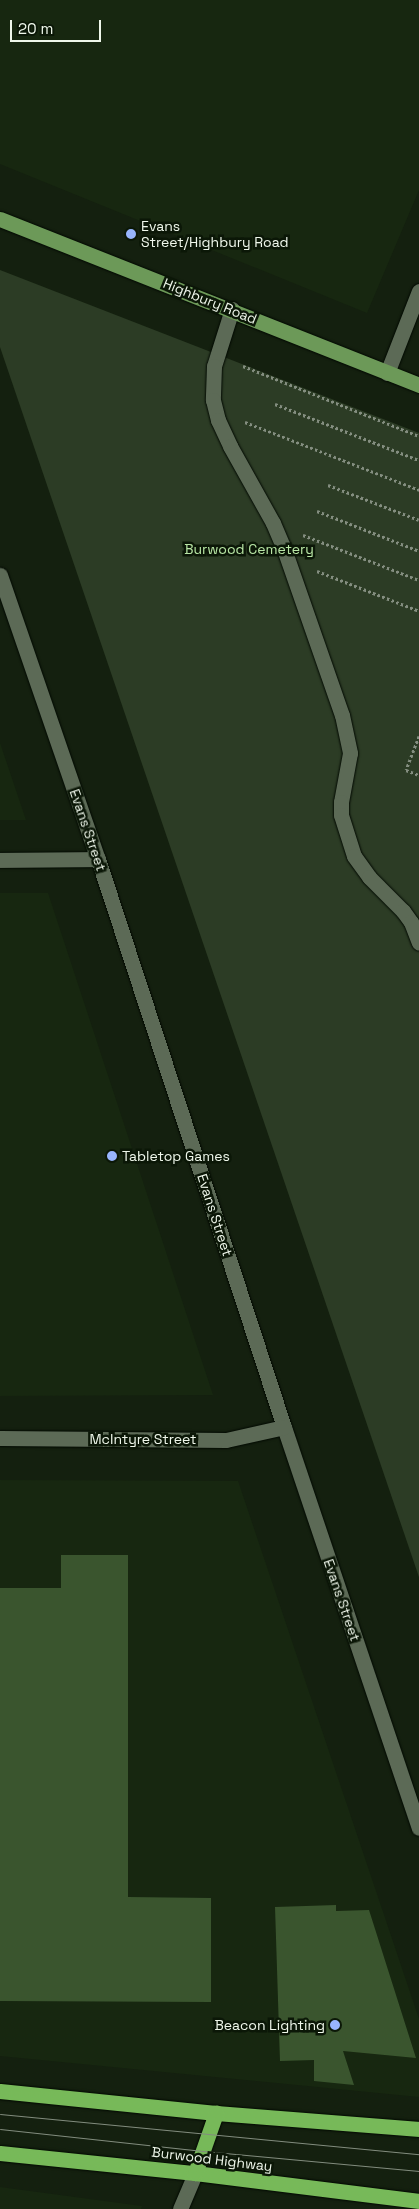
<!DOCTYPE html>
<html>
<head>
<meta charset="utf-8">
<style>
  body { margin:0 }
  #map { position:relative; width:419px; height:2209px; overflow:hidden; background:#14200f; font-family:"Space Grotesk",sans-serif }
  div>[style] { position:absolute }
  .built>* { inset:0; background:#172710 }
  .green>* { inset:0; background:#2c3c25 }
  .building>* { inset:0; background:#3a552e }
  .path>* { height:3px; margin-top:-1.5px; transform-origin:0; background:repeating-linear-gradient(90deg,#848e80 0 2.5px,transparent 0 5px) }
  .roads { filter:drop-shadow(0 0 1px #020900) drop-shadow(0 0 1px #020900) }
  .minor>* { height:15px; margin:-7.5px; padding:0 7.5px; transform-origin:7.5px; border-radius:7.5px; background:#5c6a56 }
  .major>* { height:15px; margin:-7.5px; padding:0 7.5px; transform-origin:7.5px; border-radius:7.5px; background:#6c9958 }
  .highway>* { height:15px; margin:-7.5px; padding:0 7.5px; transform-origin:7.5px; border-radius:7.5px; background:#77b959 }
  .tram>* { height:1px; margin:-0.5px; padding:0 0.5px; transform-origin:0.5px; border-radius:0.5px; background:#828c7e }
  .dots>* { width:14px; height:14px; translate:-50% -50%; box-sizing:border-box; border:2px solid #0b1707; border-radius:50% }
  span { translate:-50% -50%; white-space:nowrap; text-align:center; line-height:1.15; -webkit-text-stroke:5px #0b1707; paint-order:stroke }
  .poi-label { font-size:14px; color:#eff7eb }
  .left { translate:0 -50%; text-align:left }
  .right { translate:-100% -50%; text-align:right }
  .street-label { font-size:14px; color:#eff7eb }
  .park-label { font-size:14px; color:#b8e6a5 }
  .scale { position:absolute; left:10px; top:20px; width:91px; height:22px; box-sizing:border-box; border:2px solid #eff7eb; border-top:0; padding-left:6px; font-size:15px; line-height:18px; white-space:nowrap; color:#eff7eb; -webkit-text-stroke:4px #0b1707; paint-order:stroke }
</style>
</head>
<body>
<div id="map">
  <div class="built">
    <i style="clip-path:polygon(0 0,419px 0,419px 190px,367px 313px,0 164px)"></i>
    <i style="clip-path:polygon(0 743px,26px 820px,0 820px)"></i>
    <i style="clip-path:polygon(0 893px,48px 893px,213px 1395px,0 1396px)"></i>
    <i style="clip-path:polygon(0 1480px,238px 1481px,419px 2019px,419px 2097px,0 2056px)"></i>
    <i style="clip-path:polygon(0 2187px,142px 2206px,141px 2209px,0 2209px)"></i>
  </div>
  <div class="green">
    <i style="clip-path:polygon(0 270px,419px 433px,419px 1577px,0 347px)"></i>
  </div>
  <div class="building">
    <i style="clip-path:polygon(61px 1555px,128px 1555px,128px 1897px,211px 1898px,211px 2002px,0 2001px,0 1588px,61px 1588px)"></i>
    <i style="clip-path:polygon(336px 1905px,336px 1911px,369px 1910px,416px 2058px,343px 2051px,354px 2085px,314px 2081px,314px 2060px,280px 2061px,275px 1907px)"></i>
  </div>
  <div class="path">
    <i style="left:243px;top:366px;width:189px;rotate:21.7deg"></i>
    <i style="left:275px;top:404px;width:155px;rotate:21.3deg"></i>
    <i style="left:245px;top:422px;width:187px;rotate:21.3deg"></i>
    <i style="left:328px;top:485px;width:97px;rotate:21deg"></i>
    <i style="left:317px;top:511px;width:110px;rotate:21.4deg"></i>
    <i style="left:303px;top:535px;width:124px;rotate:21.2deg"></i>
    <i style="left:317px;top:571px;width:110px;rotate:21.4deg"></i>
    <i style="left:419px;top:736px;width:36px;rotate:111deg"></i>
    <i style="left:406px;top:770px;width:14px;rotate:21deg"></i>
  </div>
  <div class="roads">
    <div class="minor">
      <i style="left:232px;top:309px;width:60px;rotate:107.5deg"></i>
      <i style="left:214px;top:366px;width:34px;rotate:92deg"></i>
      <i style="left:213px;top:400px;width:21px;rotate:76deg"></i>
      <i style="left:218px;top:420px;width:29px;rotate:65deg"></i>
      <i style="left:230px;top:446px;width:88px;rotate:60.8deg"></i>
      <i style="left:273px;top:523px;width:25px;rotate:67deg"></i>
      <i style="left:283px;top:546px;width:179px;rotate:70.8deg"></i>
      <i style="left:342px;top:715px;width:39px;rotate:78deg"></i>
      <i style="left:350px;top:753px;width:50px;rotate:100.4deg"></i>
      <i style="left:341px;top:802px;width:13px;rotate:90deg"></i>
      <i style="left:341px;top:815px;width:43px;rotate:72.4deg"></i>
      <i style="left:354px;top:856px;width:26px;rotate:54deg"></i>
      <i style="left:369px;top:877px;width:48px;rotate:45deg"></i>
      <i style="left:403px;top:911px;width:14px;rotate:54deg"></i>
      <i style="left:411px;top:922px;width:22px;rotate:69deg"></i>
      <i style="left:387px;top:373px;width:88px;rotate:-68.7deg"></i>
      <i style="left:0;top:575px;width:300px;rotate:71deg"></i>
      <i style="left:98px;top:859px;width:598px;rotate:71.87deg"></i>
      <i style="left:284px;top:1427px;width:423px;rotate:71.4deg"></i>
      <i style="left:0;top:860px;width:98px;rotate:-0.6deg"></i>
      <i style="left:0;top:1438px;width:226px;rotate:0.5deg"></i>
      <i style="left:226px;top:1440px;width:59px;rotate:-12.6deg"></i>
      <i style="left:180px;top:2209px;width:39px;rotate:-67deg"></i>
    </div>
    <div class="major">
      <i style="left:0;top:219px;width:451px;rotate:21.6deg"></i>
    </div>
    <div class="highway">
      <i style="left:0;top:2091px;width:217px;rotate:5.8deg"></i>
      <i style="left:216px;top:2113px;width:204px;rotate:4.5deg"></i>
      <i style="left:0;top:2153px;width:196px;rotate:5.9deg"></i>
      <i style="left:195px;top:2173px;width:226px;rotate:7.1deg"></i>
      <i style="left:195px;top:2173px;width:64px;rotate:-70.7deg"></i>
    </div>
  </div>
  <div class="tram">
    <i style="left:0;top:2114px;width:421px;rotate:5.5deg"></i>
    <i style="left:0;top:2129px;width:204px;rotate:6.2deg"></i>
    <i style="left:203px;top:2151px;width:217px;rotate:5.3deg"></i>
  </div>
  <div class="dots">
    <i style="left:131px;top:234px;background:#98b5fd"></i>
    <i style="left:112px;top:1156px;background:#98b5fd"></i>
    <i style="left:335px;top:2025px;background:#98b5fd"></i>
  </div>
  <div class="poi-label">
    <span class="left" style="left:141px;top:234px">Evans<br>Street/Highbury Road</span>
    <span class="left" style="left:122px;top:1156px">Tabletop Games</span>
    <span class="right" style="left:325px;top:2025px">Beacon Lighting</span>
  </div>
  <div class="street-label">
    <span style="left:210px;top:301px;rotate:22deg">Highbury Road</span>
    <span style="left:88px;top:830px;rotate:71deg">Evans Street</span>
    <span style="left:215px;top:1215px;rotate:72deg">Evans Street</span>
    <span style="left:143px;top:1439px">McIntyre Street</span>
    <span style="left:342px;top:1600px;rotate:71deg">Evans Street</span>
    <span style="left:212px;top:2159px;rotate:7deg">Burwood Highway</span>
  </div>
  <div class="park-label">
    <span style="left:249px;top:549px">Burwood Cemetery</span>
  </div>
  <div class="scale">20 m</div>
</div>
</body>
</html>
